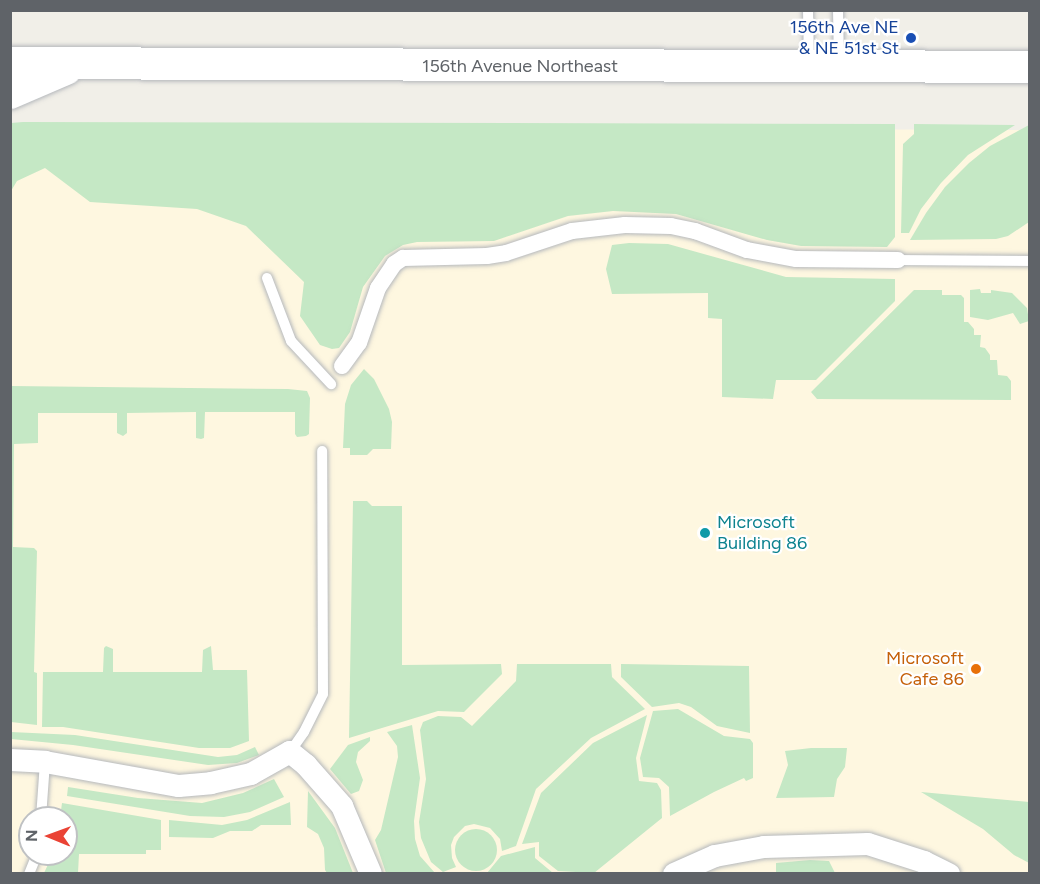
<!DOCTYPE html>
<html>
<head>
<meta charset="utf-8">
<style>
  body { margin:0 }
  #map { position:relative; width:1040px; height:884px; overflow:hidden; background:#f1efe8; font-family:Figtree,sans-serif }
  div>[style] { position:absolute }
  .commercial>* { inset:0; background:#fef7e0 }
  .green>* { inset:0; background:#c5e8c5 }
  .round { border-radius:50% }
  .roads { filter:drop-shadow(0 0 2px #b5b8bc) drop-shadow(0 0 2px #b5b8bc) }
  .service>* { height:10px; margin:-5px; padding:0 5px; transform-origin:5px; border-radius:5px; background:#fff }
  .pedestrian>* { height:16px; margin:-8px; padding:0 8px; transform-origin:8px; border-radius:8px; background:#fff }
  .minor>* { height:22px; margin:-11px; padding:0 11px; transform-origin:11px; border-radius:11px; background:#fff }
  .secondary>* { height:32px; margin:-16px; padding:0 16px; transform-origin:16px; border-radius:16px; background:#fff }
  .dots>* { width:16px; height:16px; translate:-50% -50%; box-sizing:border-box; border:3px solid #fff; border-radius:50% }
  span { translate:-50% -50%; white-space:nowrap; text-align:center; line-height:1.15; -webkit-text-stroke:4.5px #fff; paint-order:stroke }
  .transit-label { font-size:18px; color:#164399 }
  .right { translate:-100% -50%; text-align:right }
  .street-label { font-size:18px; color:#5f6368 }
  .culture-label { font-size:18px; color:#0d838f }
  .left { translate:0 -50%; text-align:left }
  .food-label { font-size:18px; color:#c56008 }
  .frame { position:absolute; inset:0; border:12px solid #5f6368; pointer-events:none }
  .north { position:absolute; left:18px; top:806px; width:60px; height:60px; box-sizing:border-box; background:#fff; border:2px solid #bfc1c3; border-radius:50%; rotate:271deg; font-size:16px; font-weight:700; line-height:24px; text-align:center; color:#5f6368 }
  .north::after { content:''; display:block; margin:auto; width:21px; height:27px; background:#ea4335; clip-path:polygon(50% 0,100% 100%,50% 72%,0 100%) }
</style>
</head>
<body>
<div id="map">
  <div class="commercial">
    <i style="clip-path:polygon(evenodd,14px 126px,1029px 130px,1029px 873px,11px 873px,10px 128px,14px 126px,30px 818px,66px 818px,66px 854px,30px 854px,30px 818px)"></i>
  </div>
  <div class="green">
    <i style="clip-path:polygon(23px 122px,895px 124px,895px 237px,887px 247px,801px 246px,767px 240px,676px 214px,613px 211px,568px 216px,494px 241px,417px 242px,403px 245px,385px 256px,363px 287px,350px 332px,339px 348px,332px 349px,320px 345px,300px 316px,304px 282px,246px 226px,197px 209px,90px 202px,45px 168px,17px 181px,11px 191px,11px 123px)"></i>
    <i style="clip-path:polygon(914px 124px,1015px 125px,968px 155px,941px 183px,921px 209px,909px 233px,901px 233px,903px 144px,914px 134px)"></i>
    <i style="clip-path:polygon(1029px 125px,1029px 222px,1008px 236px,996px 239px,910px 240px,926px 213px,945px 187px,969px 163px,990px 146px)"></i>
    <i style="clip-path:polygon(629px 243px,668px 244px,786px 277px,895px 279px,895px 301px,816px 380px,776px 380px,773px 399px,722px 397px,722px 319px,708px 318px,708px 293px,612px 294px,606px 269px,612px 245px)"></i>
    <i style="clip-path:polygon(980px 289px,981px 293px,991px 293px,991px 290px,1012px 293px,1027px 308px,1029px 321px,1020px 324px,1013px 313px,988px 320px,970px 317px,970px 290px)"></i>
    <i style="clip-path:polygon(914px 290px,942px 290px,942px 295px,961px 295px,964px 298px,964px 322px,968px 322px,974px 329px,974px 335px,981px 335px,980px 347px,985px 348px,990px 355px,990px 360px,997px 360px,998px 375px,1007px 376px,1011px 381px,1011px 400px,817px 399px,811px 392px)"></i>
    <i style="clip-path:polygon(364px 369px,374px 379px,389px 409px,392px 422px,391px 449px,373px 449px,367px 455px,350px 455px,350px 448px,343px 448px,345px 404px,351px 385px)"></i>
    <i style="clip-path:polygon(11px 386px,288px 389px,307px 391px,310px 398px,309px 434px,306px 436px,297px 437px,295px 434px,295px 412px,205px 412px,204px 438px,201px 439px,196px 438px,196px 412px,127px 413px,127px 433px,123px 436px,117px 433px,117px 413px,38px 413px,38px 443px,14px 444px,13px 547px,34px 548px,37px 551px,34px 672px,37px 673px,37px 725px,11px 722px)"></i>
    <i style="clip-path:polygon(353px 501px,367px 501px,372px 506px,402px 506px,402px 665px,501px 664px,502px 674px,464px 712px,438px 711px,349px 738px)"></i>
    <i style="clip-path:polygon(106px 646px,113px 649px,113px 672px,202px 672px,203px 650px,211px 646px,213px 670px,247px 670px,249px 741px,230px 748px,199px 748px,63px 727px,42px 727px,43px 672px,103px 672px,104px 648px)"></i>
    <i style="clip-path:polygon(517px 664px,611px 664px,612px 677px,645px 709px,591px 738px,536px 789px,516px 846px,502px 851px,500px 839px,490px 828px,474px 824px,465px 826px,454px 837px,451px 845px,452px 858px,456px 867px,443px 872px,431px 862px,421px 838px,419px 822px,426px 779px,420px 730px,423px 722px,438px 716px,461px 717px,472px 726px,516px 681px)"></i>
    <i style="clip-path:polygon(621px 664px,749px 666px,750px 733px,717px 726px,691px 707px,679px 703px,652px 707px,621px 677px)"></i>
    <i style="clip-path:polygon(678px 709px,724px 736px,750px 739px,753px 743px,753px 778px,746px 781px,744px 778px,714px 792px,670px 816px,669px 787px,659px 778px,643px 777px,640px 758px,653px 711px)"></i>
    <i style="clip-path:polygon(647px 715px,636px 758px,639px 781px,657px 783px,661px 790px,662px 818px,594px 873px,558px 871px,539px 856px,539px 842px,522px 844px,541px 793px,593px 743px)"></i>
    <i style="clip-path:polygon(412px 725px,420px 778px,414px 821px,415px 839px,420px 856px,435px 873px,386px 873px,375px 840px,381px 830px,398px 757px,397px 746px,387px 732px)"></i>
    <i style="clip-path:polygon(11px 732px,75px 735px,218px 757px,237px 755px,255px 747px,259px 755px,237px 763px,208px 765px,73px 745px,11px 739px)"></i>
    <i style="clip-path:polygon(370px 737px,370px 741px,358px 752px,356px 762px,363px 780px,359px 791px,351px 794px,330px 769px,348px 745px)"></i>
    <i style="clip-path:polygon(811px 748px,847px 748px,845px 767px,837px 779px,834px 797px,776px 798px,788px 765px,785px 751px)"></i>
    <i style="clip-path:polygon(274px 779px,284px 797px,250px 812px,224px 817px,190px 816px,67px 796px,68px 787px,138px 798px,202px 803px,243px 793px)"></i>
    <i style="clip-path:polygon(308px 791px,335px 828px,353px 873px,327px 873px,325px 870px,324px 848px,318px 834px,307px 827px)"></i>
    <i style="clip-path:polygon(921px 792px,1029px 802px,1029px 863px,1014px 855px,983px 829px)"></i>
    <i style="clip-path:polygon(290px 802px,291px 825px,261px 825px,252px 831px,230px 831px,213px 838px,169px 837px,169px 820px,222px 825px,247px 820px)"></i>
    <i style="clip-path:polygon(62px 803px,161px 820px,161px 850px,146px 850px,146px 854px,79px 854px,78px 873px,44px 873px,53px 854px,66px 854px,66px 818px,60px 818px)"></i>
    <i class="round" style="left:455px;top:829px;width:42px;height:42px"></i>
    <i style="clip-path:polygon(535px 847px,535px 858px,553px 873px,487px 873px,501px 856px)"></i>
    <i style="clip-path:polygon(810px 860px,829px 861px,835px 873px,776px 873px,776px 863px)"></i>
  </div>
  <div class="roads">
    <div class="service">
      <i style="left:808px;top:10px;width:54px;rotate:88.9deg"></i>
      <i style="left:838px;top:10px;width:53px;rotate:88.9deg"></i>
      <i style="left:898px;top:260px;width:132px;rotate:0.4deg"></i>
      <i style="left:267px;top:278px;width:67px;rotate:69.1deg"></i>
      <i style="left:291px;top:341px;width:59px;rotate:47.1deg"></i>
      <i style="left:290px;top:752px;width:24px;rotate:-55deg"></i>
      <i style="left:304px;top:732px;width:42px;rotate:-63.4deg"></i>
      <i style="left:323px;top:694px;width:243px;rotate:-90.2deg"></i>
      <i style="left:41px;top:818px;width:56px;rotate:-85.9deg"></i>
      <i style="left:29px;top:874px;width:22px;rotate:-68deg"></i>
    </div>
    <div class="pedestrian">
      <i style="left:342px;top:366px;width:29px;rotate:-54deg"></i>
      <i style="left:359px;top:343px;width:58px;rotate:-70.9deg"></i>
      <i style="left:378px;top:288px;width:29px;rotate:-56deg"></i>
      <i style="left:394px;top:264px;width:11px;rotate:-34deg"></i>
      <i style="left:403px;top:258px;width:84px;rotate:-1.4deg"></i>
      <i style="left:487px;top:256px;width:19px;rotate:-9deg"></i>
      <i style="left:506px;top:253px;width:70px;rotate:-18.4deg"></i>
      <i style="left:572px;top:231px;width:53px;rotate:-6.5deg"></i>
      <i style="left:625px;top:225px;width:46px;rotate:1.2deg"></i>
      <i style="left:671px;top:226px;width:25px;rotate:12deg"></i>
      <i style="left:695px;top:231px;width:55px;rotate:20.1deg"></i>
      <i style="left:747px;top:250px;width:50px;rotate:10.4deg"></i>
      <i style="left:796px;top:259px;width:102px;rotate:0.6deg"></i>
    </div>
    <div class="minor">
      <i style="left:10px;top:760px;width:35px;rotate:3deg"></i>
      <i style="left:45px;top:762px;width:136px;rotate:10.2deg"></i>
      <i style="left:179px;top:786px;width:32px;rotate:-5deg"></i>
      <i style="left:211px;top:783px;width:41px;rotate:-12.7deg"></i>
      <i style="left:251px;top:774px;width:45px;rotate:-29.4deg"></i>
      <i style="left:290px;top:752px;width:21px;rotate:39deg"></i>
      <i style="left:306px;top:765px;width:55px;rotate:48.7deg"></i>
      <i style="left:342px;top:806px;width:74px;rotate:66.9deg"></i>
      <i style="left:674px;top:874px;width:45px;rotate:-23.7deg"></i>
      <i style="left:715px;top:856px;width:50px;rotate:-10.4deg"></i>
      <i style="left:764px;top:847px;width:104px;rotate:-1.7deg"></i>
      <i style="left:868px;top:844px;width:59px;rotate:17.8deg"></i>
      <i style="left:924px;top:862px;width:28px;rotate:26deg"></i>
    </div>
    <div class="secondary">
      <i style="left:10px;top:63px;width:1020px;rotate:0.22deg"></i>
      <i style="left:10px;top:93px;width:61px;rotate:-23.2deg"></i>
    </div>
  </div>
  <div class="dots">
    <i style="left:911px;top:38px;background:#1a4fb4"></i>
    <i style="left:705px;top:533px;background:#0f9aa8"></i>
    <i style="left:976px;top:669px;background:#e8710a"></i>
  </div>
  <div class="transit-label">
    <span class="right" style="left:899px;top:38px">156th Ave NE<br>&amp; NE 51st St</span>
  </div>
  <div class="street-label">
    <span style="left:520px;top:66px">156th Avenue Northeast</span>
  </div>
  <div class="culture-label">
    <span class="left" style="left:717px;top:533px">Microsoft<br>Building 86</span>
  </div>
  <div class="food-label">
    <span class="right" style="left:964px;top:669px">Microsoft<br>Cafe 86</span>
  </div>
  <div class="frame"></div>
  <div class="north">N</div>
</div>
</body>
</html>
